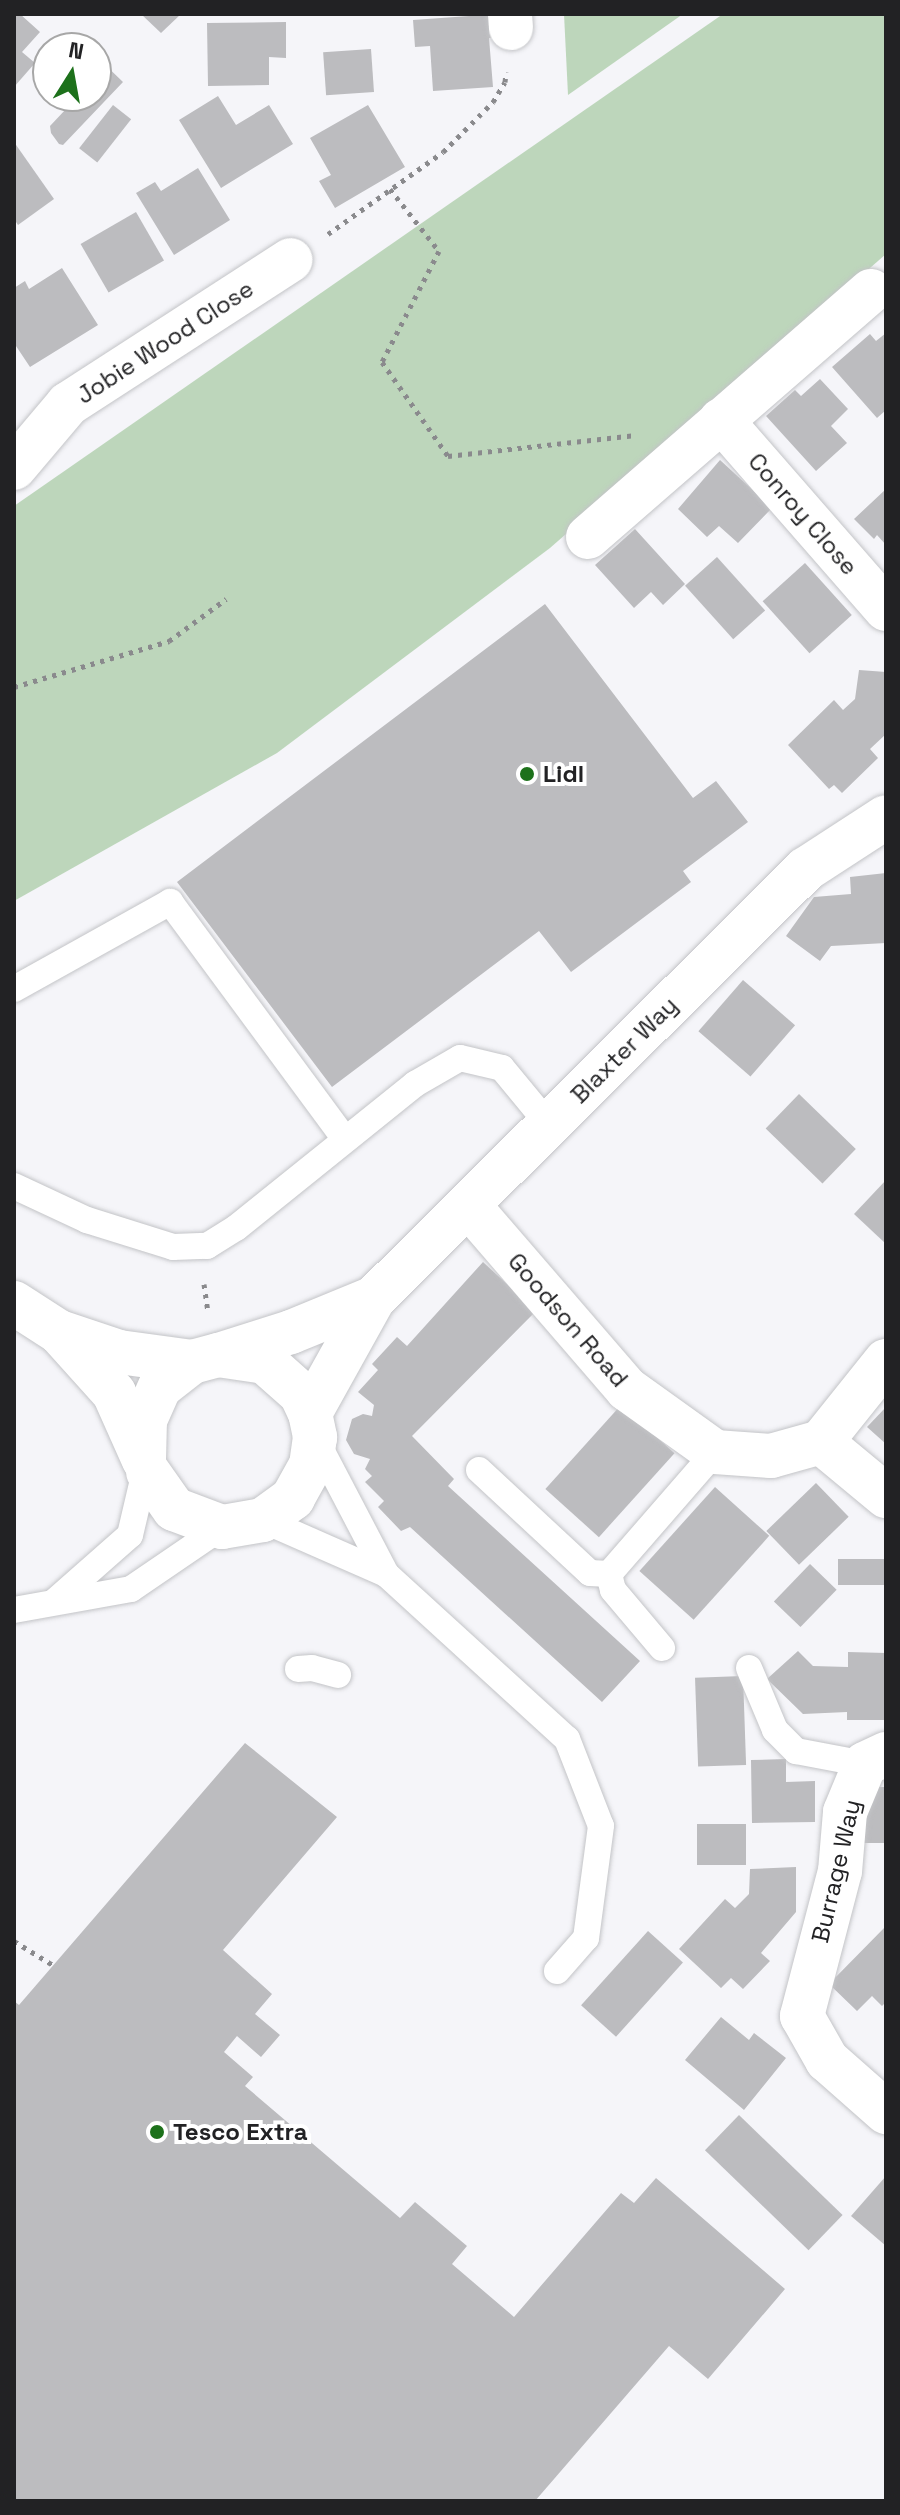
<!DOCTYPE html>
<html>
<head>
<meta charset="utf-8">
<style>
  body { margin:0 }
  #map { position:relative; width:900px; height:2515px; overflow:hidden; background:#f5f5f9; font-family:"Space Grotesk",sans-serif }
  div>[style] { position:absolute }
  .green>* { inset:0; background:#bdd6bb }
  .building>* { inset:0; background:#bcbcbf; transform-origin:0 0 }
  .path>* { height:5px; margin-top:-2.5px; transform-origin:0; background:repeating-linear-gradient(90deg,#8a8a8d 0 4px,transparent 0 10px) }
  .roads { filter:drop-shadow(0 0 2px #c3c4c7) drop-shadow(0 0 2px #c3c4c7) }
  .lane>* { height:26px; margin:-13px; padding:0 13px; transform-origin:13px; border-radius:13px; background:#fff }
  .street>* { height:44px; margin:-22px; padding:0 22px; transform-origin:22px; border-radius:22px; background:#fff }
  .dots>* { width:22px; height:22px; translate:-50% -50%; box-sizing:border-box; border:4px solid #fff; border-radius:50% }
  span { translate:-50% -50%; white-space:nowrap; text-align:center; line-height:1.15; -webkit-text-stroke:8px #fff; paint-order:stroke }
  .street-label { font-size:24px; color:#222224 }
  .poi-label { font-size:24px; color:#222224; font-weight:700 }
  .left { translate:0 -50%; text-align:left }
  .frame { position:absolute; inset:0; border:16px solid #222224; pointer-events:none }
  .north { position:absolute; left:32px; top:32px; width:80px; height:80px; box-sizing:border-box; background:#fff; border:2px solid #a7a7a7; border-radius:50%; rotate:11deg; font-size:22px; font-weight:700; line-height:32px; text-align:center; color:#222224 }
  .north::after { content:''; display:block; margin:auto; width:28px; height:36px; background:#1d711b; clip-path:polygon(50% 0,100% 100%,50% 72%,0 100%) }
</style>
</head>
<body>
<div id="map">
  <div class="green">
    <i style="clip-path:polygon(564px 14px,683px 14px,568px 95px)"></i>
    <i style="clip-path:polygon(723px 14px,886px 14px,886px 254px,550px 548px,277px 753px,14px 901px,14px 506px)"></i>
  </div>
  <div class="building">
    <i style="clip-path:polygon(14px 14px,20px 14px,40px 32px,22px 52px,35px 63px,14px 87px)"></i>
    <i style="clip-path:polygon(141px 14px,181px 14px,161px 33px)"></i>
    <i style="clip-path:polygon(497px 14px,498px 37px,489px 38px,493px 87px,433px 91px,430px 46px,415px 47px,413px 20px)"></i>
    <i style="clip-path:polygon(286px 22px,286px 58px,269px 57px,269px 85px,208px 86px,207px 23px)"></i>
    <i style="clip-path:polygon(77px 37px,88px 48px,67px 48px)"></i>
    <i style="left:371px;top:49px;width:43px;height:48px;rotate:86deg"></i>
    <i style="clip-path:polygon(96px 56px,123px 82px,63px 145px,59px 144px,51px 133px,50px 126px,66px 109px,52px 96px,96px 96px)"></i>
    <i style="clip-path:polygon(48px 68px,48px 92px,36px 81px)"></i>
    <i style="clip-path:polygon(218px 96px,236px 125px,269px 105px,293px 144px,221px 188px,179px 120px)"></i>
    <i style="left:113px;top:105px;width:23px;height:55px;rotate:38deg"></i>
    <i style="clip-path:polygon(368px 105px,405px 167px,335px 208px,319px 181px,331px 175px,310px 138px)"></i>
    <i style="clip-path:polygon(14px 142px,54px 199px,18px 225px,14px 219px)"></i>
    <i style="clip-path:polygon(198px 168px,230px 220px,174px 255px,136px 193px,155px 182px,161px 191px)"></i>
    <i style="left:136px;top:212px;width:56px;height:64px;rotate:60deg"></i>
    <i style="clip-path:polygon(62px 268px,98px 325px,30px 367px,14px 343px,14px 288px,25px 281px,29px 289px)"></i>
    <i style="clip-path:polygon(886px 333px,886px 410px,877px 418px,832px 367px,870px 334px,876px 341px)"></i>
    <i style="clip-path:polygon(820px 379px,848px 409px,831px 426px,847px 443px,816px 471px,766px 416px,795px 390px,801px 396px)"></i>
    <i style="clip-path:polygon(720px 460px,772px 508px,738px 543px,719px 526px,707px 537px,678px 509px)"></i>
    <i style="clip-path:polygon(886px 489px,886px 545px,877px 535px,874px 539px,854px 519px)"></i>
    <i style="clip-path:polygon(635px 529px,685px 584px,663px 605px,651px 592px,634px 608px,595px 565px)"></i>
    <i style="left:717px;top:557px;width:72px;height:43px;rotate:48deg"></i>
    <i style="left:805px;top:563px;width:70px;height:57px;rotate:48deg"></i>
    <i style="clip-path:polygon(545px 604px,693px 798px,716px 781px,748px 822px,683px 871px,691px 882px,571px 972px,539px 931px,332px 1087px,177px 882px)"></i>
    <i style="clip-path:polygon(859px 670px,886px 672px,886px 734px,870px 749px,878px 758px,842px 793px,834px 785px,829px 789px,788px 745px,834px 700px,843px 710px,855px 699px)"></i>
    <i style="clip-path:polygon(886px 873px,886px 943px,831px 946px,820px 961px,786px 936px,814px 897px,851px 894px,850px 877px)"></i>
    <i style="left:743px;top:980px;width:69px;height:68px;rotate:41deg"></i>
    <i style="left:799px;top:1094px;width:79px;height:48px;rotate:44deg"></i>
    <i style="clip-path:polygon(886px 1180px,886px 1244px,854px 1214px)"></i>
    <i style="clip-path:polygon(483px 1262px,536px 1311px,412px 1436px,454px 1479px,448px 1486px,640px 1661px,602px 1702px,410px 1527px,401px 1531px,378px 1507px,384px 1501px,365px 1482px,372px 1476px,365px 1469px,370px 1459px,354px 1454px,346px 1440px,352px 1419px,363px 1414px,372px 1416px,374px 1405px,358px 1392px,378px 1370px,372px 1364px,397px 1337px,407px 1346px)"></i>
    <i style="left:621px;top:1405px;width:72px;height:113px;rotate:42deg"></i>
    <i style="clip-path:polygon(886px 1407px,886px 1444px,867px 1427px)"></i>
    <i style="left:816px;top:1483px;width:47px;height:69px;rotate:46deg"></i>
    <i style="left:715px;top:1487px;width:73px;height:113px;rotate:42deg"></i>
    <i style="left:886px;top:1559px;width:26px;height:48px;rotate:90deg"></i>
    <i style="left:810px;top:1564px;width:37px;height:52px;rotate:44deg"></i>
    <i style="clip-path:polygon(798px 1651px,813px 1666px,848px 1667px,848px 1652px,886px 1653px,886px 1720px,847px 1720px,847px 1712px,803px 1714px,767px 1679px)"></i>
    <i style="left:743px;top:1676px;width:89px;height:48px;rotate:88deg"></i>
    <i style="clip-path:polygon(245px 1743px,337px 1817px,223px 1950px,272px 1994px,255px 2014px,280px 2035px,261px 2057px,237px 2036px,224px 2052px,253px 2077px,245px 2086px,400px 2218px,415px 2202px,467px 2246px,452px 2264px,514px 2317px,621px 2193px,634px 2203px,656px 2178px,785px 2289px,708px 2379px,669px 2346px,535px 2501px,14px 2501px,14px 2001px,19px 2005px)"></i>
    <i style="clip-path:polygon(786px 1759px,786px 1782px,815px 1781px,815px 1822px,752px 1823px,751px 1760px)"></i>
    <i style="left:864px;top:1787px;width:22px;height:56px"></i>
    <i style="left:697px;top:1824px;width:49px;height:41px"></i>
    <i style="clip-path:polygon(796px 1867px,796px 1912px,761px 1953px,770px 1961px,743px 1989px,731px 1978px,721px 1988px,679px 1949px,725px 1899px,735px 1908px,749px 1894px,750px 1869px)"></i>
    <i style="clip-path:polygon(886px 1926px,886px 2002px,882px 2006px,872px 1996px,857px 2011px,829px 1984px)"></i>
    <i style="left:648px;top:1931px;width:47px;height:100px;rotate:42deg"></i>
    <i style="clip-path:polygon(721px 2017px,749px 2040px,754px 2033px,786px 2058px,744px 2110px,685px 2060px)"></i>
    <i style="left:739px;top:2115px;width:144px;height:49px;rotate:44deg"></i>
    <i style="clip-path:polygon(886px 2176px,886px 2246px,851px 2216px)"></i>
  </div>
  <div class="path">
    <i style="left:390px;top:189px;width:79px;rotate:51.7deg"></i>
    <i style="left:439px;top:251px;width:125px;rotate:117.2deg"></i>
    <i style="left:382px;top:362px;width:115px;rotate:54.9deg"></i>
    <i style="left:448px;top:456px;width:189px;rotate:-6.4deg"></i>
    <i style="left:328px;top:234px;width:141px;rotate:-35.5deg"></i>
    <i style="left:443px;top:152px;width:71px;rotate:-45deg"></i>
    <i style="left:493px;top:102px;width:23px;rotate:-59deg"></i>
    <i style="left:505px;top:82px;width:10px;rotate:-84deg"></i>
    <i style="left:14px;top:687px;width:162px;rotate:-16.5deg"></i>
    <i style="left:169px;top:641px;width:71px;rotate:-36.4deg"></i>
    <i style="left:204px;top:1284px;width:29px;rotate:82deg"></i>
    <i style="left:14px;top:1941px;width:46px;rotate:31.6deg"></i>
  </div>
  <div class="roads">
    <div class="lane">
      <i style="left:14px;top:989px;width:179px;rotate:-29.1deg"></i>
      <i style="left:170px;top:902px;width:295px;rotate:53.6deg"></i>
      <i style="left:14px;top:1186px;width:81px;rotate:25deg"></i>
      <i style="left:87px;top:1220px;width:90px;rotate:17.4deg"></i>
      <i style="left:173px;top:1247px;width:34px;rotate:-2deg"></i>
      <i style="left:207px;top:1246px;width:34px;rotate:-32deg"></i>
      <i style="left:236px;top:1228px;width:230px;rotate:-38.8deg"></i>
      <i style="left:415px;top:1084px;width:52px;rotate:-30deg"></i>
      <i style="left:460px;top:1058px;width:43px;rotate:13.4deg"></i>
      <i style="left:502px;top:1068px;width:74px;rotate:50.5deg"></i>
      <i style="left:316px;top:1440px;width:151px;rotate:62.4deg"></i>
      <i style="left:386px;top:1574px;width:245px;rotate:42.4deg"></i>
      <i style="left:567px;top:1739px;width:93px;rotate:68.7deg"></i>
      <i style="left:601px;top:1826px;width:113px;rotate:97.6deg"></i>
      <i style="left:586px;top:1938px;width:44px;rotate:131.3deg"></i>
      <i style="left:479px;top:1470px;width:151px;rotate:42.9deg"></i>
      <i style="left:590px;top:1573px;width:19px;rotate:3deg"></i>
      <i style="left:609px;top:1574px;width:162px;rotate:-49deg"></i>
      <i style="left:263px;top:1520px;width:134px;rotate:23.7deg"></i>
      <i style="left:609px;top:1574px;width:16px;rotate:76deg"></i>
      <i style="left:613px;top:1590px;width:76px;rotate:49.8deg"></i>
      <i style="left:54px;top:1602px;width:101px;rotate:-41.4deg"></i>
      <i style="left:130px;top:1535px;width:70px;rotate:-76.8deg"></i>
      <i style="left:14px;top:1610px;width:119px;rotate:-10.2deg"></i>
      <i style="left:131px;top:1589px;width:110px;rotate:-34.3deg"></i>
      <i style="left:749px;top:1668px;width:67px;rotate:67.2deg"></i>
      <i style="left:775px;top:1730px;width:30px;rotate:45deg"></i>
      <i style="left:796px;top:1751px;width:70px;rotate:10.7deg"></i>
      <i style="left:298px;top:1669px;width:14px;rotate:-4deg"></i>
      <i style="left:312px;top:1668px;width:27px;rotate:15deg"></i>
    </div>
    <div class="street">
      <i style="left:510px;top:14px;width:14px;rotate:86deg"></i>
      <i style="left:721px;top:420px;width:251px;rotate:48.9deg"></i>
      <i style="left:14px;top:468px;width:84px;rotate:-49.8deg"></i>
      <i style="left:68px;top:404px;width:265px;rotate:-32.9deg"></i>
      <i style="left:588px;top:537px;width:375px;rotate:-41deg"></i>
      <i style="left:469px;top:1206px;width:242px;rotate:49.2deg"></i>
      <i style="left:627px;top:1389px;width:108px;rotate:35.6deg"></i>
      <i style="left:715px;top:1452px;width:56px;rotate:4.1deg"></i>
      <i style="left:771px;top:1456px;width:52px;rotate:-15.6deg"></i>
      <i style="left:14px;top:1303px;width:54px;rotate:32.8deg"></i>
      <i style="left:59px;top:1332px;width:63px;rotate:18.4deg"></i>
      <i style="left:119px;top:1352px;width:74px;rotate:7.8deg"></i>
      <i style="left:60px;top:1333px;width:81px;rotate:48deg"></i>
      <i style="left:114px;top:1393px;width:71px;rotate:66deg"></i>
      <i style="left:222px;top:1354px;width:72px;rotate:-17.7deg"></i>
      <i style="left:291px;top:1332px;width:90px;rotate:-22.3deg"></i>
      <i style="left:310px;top:1413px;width:132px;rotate:-60.9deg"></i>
      <i style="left:374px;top:1298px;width:609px;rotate:-44.8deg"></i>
      <i style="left:806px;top:869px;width:95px;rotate:-33deg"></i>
      <i style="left:821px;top:1442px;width:104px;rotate:-51.3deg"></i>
      <i style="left:821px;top:1442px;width:85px;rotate:39.7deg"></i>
      <i style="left:144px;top:1460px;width:40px;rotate:-88.6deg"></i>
      <i style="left:145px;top:1420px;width:36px;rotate:-66deg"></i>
      <i style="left:160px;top:1387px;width:41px;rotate:-38deg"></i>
      <i style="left:192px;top:1362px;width:27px;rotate:-15deg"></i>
      <i style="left:218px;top:1355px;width:48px;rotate:8.5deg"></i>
      <i style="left:265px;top:1362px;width:48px;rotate:41.6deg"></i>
      <i style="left:301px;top:1394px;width:21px;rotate:65deg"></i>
      <i style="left:310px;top:1413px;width:25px;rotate:78deg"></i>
      <i style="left:315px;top:1437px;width:28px;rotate:98deg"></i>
      <i style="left:311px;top:1465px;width:38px;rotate:119deg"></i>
      <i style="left:293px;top:1498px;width:37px;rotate:144deg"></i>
      <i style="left:263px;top:1520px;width:42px;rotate:170.3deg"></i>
      <i style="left:222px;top:1527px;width:51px;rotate:-159.4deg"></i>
      <i style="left:174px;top:1509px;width:45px;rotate:-125.1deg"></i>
      <i style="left:886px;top:1754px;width:23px;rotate:155deg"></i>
      <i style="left:865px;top:1764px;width:52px;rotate:112.6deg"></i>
      <i style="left:845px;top:1812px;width:59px;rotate:94.8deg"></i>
      <i style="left:840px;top:1871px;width:150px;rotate:104.7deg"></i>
      <i style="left:802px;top:2016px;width:51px;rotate:60.4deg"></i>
      <i style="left:827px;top:2060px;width:79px;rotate:41.4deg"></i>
    </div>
  </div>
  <div class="dots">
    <i style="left:527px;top:774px;background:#1d711b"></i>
    <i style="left:157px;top:2132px;background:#1d711b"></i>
  </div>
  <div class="street-label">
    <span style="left:165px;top:342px;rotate:-33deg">Jobie Wood Close</span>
    <span style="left:803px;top:514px;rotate:49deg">Conroy Close</span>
    <span style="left:624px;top:1050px;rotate:-45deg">Blaxter Way</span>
    <span style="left:568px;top:1320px;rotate:49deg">Goodson Road</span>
    <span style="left:836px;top:1871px;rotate:-77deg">Burrage Way</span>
  </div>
  <div class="poi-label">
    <span class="left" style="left:543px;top:774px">Lidl</span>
    <span class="left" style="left:173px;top:2132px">Tesco Extra</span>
  </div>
  <div class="frame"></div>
  <div class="north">N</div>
</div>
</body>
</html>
